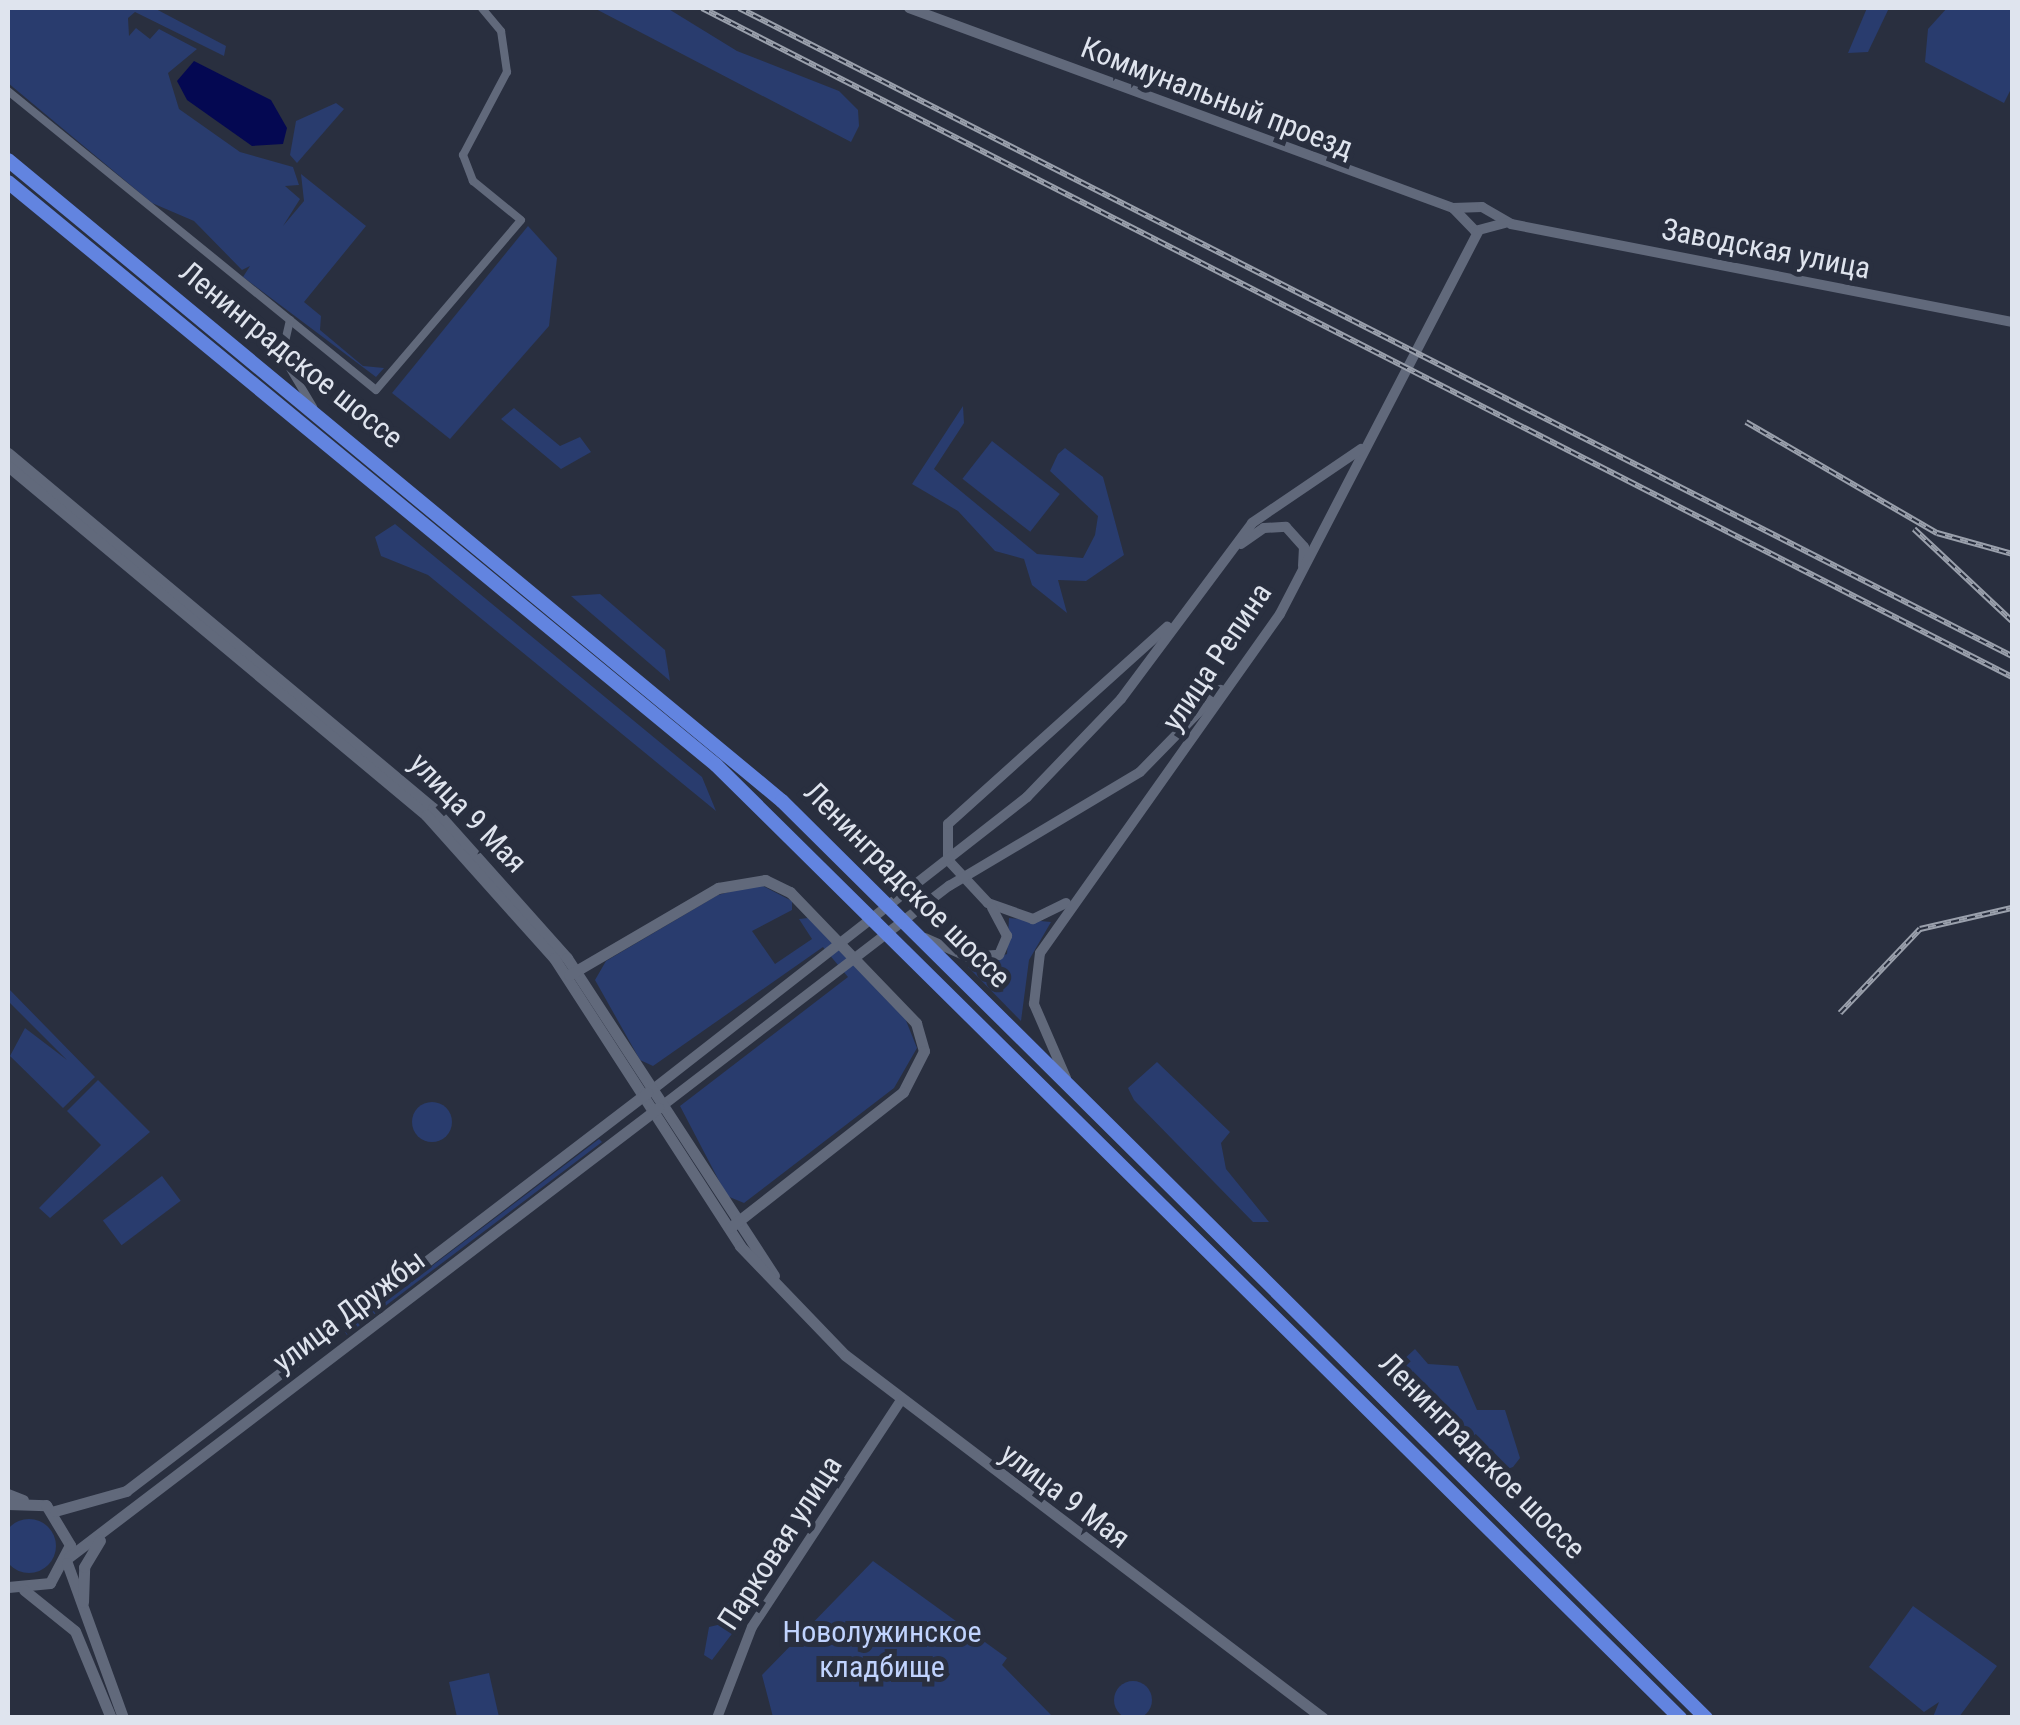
<!DOCTYPE html>
<html>
<head>
<meta charset="utf-8">
<style>
  body { margin:0 }
  #map { position:relative; width:2020px; height:1725px; overflow:hidden; background:#292f3f; font-family:"Roboto Condensed",sans-serif }
  div>[style] { position:absolute }
  .green>* { inset:0; background:#293c6e; transform-origin:0 0 }
  .round { border-radius:50% }
  .water>* { inset:0; background:#040852 }
  .minor>* { height:8px; margin:-4px; padding:0 4px; transform-origin:4px; border-radius:4px; background:#61697b }
  .tertiary>* { height:10px; margin:-5px; padding:0 5px; transform-origin:5px; border-radius:5px; background:#61697b }
  .secondary>* { height:11px; margin:-5.5px; padding:0 5.5px; transform-origin:5.5px; border-radius:5.5px; background:#61697b }
  .trunk>* { height:14px; margin:-7px; padding:0 7px; transform-origin:7px; border-radius:7px; background:#6284e0 }
  .rail>* { height:6px; margin-top:-3px; transform-origin:0; background:repeating-linear-gradient(90deg,#292f3f 0 8px,#9aa0ac 0 16px); box-sizing:border-box; border-block:2px solid #9aa0ac }
  span { translate:-50% -50%; white-space:nowrap; text-align:center; line-height:1.15; -webkit-text-stroke:10px #292f3f; paint-order:stroke }
  .street-label { font-size:30px; color:#dfe4ee }
  .park-label { font-size:30px; color:#c0d3fe }
  .frame { position:absolute; inset:0; border:10px solid #dfe4ee; pointer-events:none }
</style>
</head>
<body>
<div id="map">
  <div class="green">
    <i style="clip-path:polygon(8px 8px,154px 8px,226px 46px,224px 56px,135px 12px,128px 18px,129px 36px,136px 28px,150px 39px,159px 29px,197px 49px,168px 73px,179px 109px,240px 152px,293px 167px,299px 185px,285px 186px,300px 199px,283px 226px,304px 201px,301px 174px,366px 226px,304px 302px,321px 316px,320px 330px,363px 366px,384px 368px,376px 377px,243px 277px,250px 266px,242px 270px,194px 221px,152px 203px,8px 83px)"></i>
    <i style="clip-path:polygon(594px 8px,667px 8px,737px 51px,839px 91px,858px 110px,859px 126px,851px 142px)"></i>
    <i style="clip-path:polygon(1867px 8px,1889px 8px,1868px 52px,1848px 53px)"></i>
    <i style="clip-path:polygon(1947px 8px,2012px 8px,2012px 87px,2004px 103px,1925px 62px,1928px 29px)"></i>
    <i style="clip-path:polygon(336px 103px,344px 109px,297px 163px,290px 155px,296px 121px)"></i>
    <i style="clip-path:polygon(528px 226px,557px 258px,549px 326px,450px 439px,392px 393px)"></i>
    <i style="clip-path:polygon(963px 406px,964px 423px,934px 469px,1037px 554px,1083px 558px,1095px 535px,1098px 516px,1050px 471px,1058px 454px,1065px 448px,1103px 477px,1124px 555px,1086px 581px,1058px 580px,1067px 613px,1032px 585px,1024px 559px,995px 551px,958px 511px,912px 484px)"></i>
    <i style="clip-path:polygon(514px 408px,560px 446px,580px 437px,591px 452px,561px 469px,501px 419px)"></i>
    <i style="left:992px;top:441px;width:86px;height:48px;rotate:38deg"></i>
    <i style="clip-path:polygon(395px 524px,702px 777px,716px 811px,428px 575px,381px 556px,375px 537px)"></i>
    <i style="clip-path:polygon(600px 594px,665px 650px,670px 681px,571px 596px)"></i>
    <i style="clip-path:polygon(759px 884px,792px 901px,792px 910px,752px 931px,775px 964px,812px 939px,799px 919px,808px 918px,905px 1018px,917px 1048px,894px 1088px,744px 1203px,727px 1196px,680px 1106px,848px 977px,823px 947px,653px 1066px,640px 1060px,595px 980px,606px 961px,718px 895px)"></i>
    <i style="clip-path:polygon(1009px 918px,1051px 922px,1029px 960px,1021px 1021px,968px 967px,1007px 954px)"></i>
    <i style="clip-path:polygon(8px 988px,95px 1077px,63px 1108px,10px 1056px,25px 1028px,67px 1060px,8px 1001px)"></i>
    <i style="clip-path:polygon(1157px 1062px,1230px 1132px,1221px 1143px,1226px 1169px,1269px 1222px,1253px 1222px,1134px 1100px,1128px 1088px)"></i>
    <i style="clip-path:polygon(98px 1080px,150px 1132px,50px 1218px,39px 1208px,101px 1145px,67px 1111px)"></i>
    <i class="round" style="left:412px;top:1102px;width:40px;height:40px"></i>
    <i style="clip-path:polygon(599px 1139px,602px 1142px,347px 1335px,345px 1332px)"></i>
    <i style="left:162px;top:1176px;width:31px;height:74px;rotate:53deg"></i>
    <i style="clip-path:polygon(1415px 1349px,1428px 1364px,1458px 1366px,1477px 1410px,1505px 1410px,1520px 1458px,1513px 1467px,1493px 1474px,1429px 1404px,1403px 1360px)"></i>
    <i class="round" style="left:2px;top:1519px;width:54px;height:54px"></i>
    <i style="clip-path:polygon(873px 1561px,1007px 1658px,1002px 1665px,1053px 1717px,773px 1717px,762px 1675px)"></i>
    <i style="clip-path:polygon(747px 1591px,741px 1622px,712px 1660px,704px 1655px,709px 1627px,726px 1623px,719px 1609px)"></i>
    <i style="clip-path:polygon(1913px 1606px,1997px 1666px,1959px 1717px,1933px 1717px,1939px 1702px,1924px 1712px,1869px 1667px)"></i>
    <i style="clip-path:polygon(489px 1673px,499px 1717px,457px 1717px,449px 1682px)"></i>
    <i class="round" style="left:1114px;top:1681px;width:38px;height:38px"></i>
  </div>
  <div class="water">
    <i style="clip-path:polygon(194px 61px,271px 100px,287px 128px,283px 144px,252px 146px,187px 100px,177px 81px)"></i>
  </div>
  <div class="minor">
    <i style="left:8px;top:91px;width:474px;rotate:39.1deg"></i>
    <i style="left:376px;top:390px;width:223px;rotate:-49.5deg"></i>
    <i style="left:521px;top:220px;width:62px;rotate:-140.9deg"></i>
    <i style="left:473px;top:181px;width:28px;rotate:-111deg"></i>
    <i style="left:463px;top:155px;width:94px;rotate:-62.1deg"></i>
    <i style="left:507px;top:72px;width:41px;rotate:-98.3deg"></i>
    <i style="left:501px;top:31px;width:30px;rotate:-130deg"></i>
    <i style="left:290px;top:320px;width:36px;rotate:103deg"></i>
    <i style="left:282px;top:355px;width:61px;rotate:59.2deg"></i>
  </div>
  <div class="tertiary">
    <i style="left:909px;top:8px;width:580px;rotate:20.19deg"></i>
    <i style="left:1453px;top:208px;width:29px;rotate:-2deg"></i>
    <i style="left:1482px;top:207px;width:34px;rotate:30deg"></i>
    <i style="left:1511px;top:224px;width:510px;rotate:11.07deg"></i>
    <i style="left:1454px;top:209px;width:30px;rotate:46deg"></i>
    <i style="left:1475px;top:231px;width:31px;rotate:-15deg"></i>
    <i style="left:1241px;top:544px;width:28px;rotate:-35deg"></i>
    <i style="left:1264px;top:528px;width:22px;rotate:-3deg"></i>
    <i style="left:1286px;top:527px;width:27px;rotate:48deg"></i>
    <i style="left:1304px;top:547px;width:19px;rotate:93deg"></i>
    <i style="left:1066px;top:903px;width:37px;rotate:154deg"></i>
    <i style="left:1033px;top:919px;width:48px;rotate:-160.4deg"></i>
    <i style="left:988px;top:903px;width:59px;rotate:-132.9deg"></i>
    <i style="left:948px;top:860px;width:36px;rotate:-90deg"></i>
    <i style="left:948px;top:824px;width:295px;rotate:-42deg"></i>
    <i style="left:925px;top:938px;width:47px;rotate:23.8deg"></i>
    <i style="left:968px;top:957px;width:31px;rotate:-4deg"></i>
    <i style="left:999px;top:955px;width:21px;rotate:-67deg"></i>
    <i style="left:1007px;top:936px;width:32px;rotate:-118deg"></i>
    <i style="left:1066px;top:1078px;width:81px;rotate:-113.4deg"></i>
    <i style="left:1034px;top:1004px;width:51px;rotate:-83.3deg"></i>
    <i style="left:1040px;top:953px;width:415px;rotate:-54.7deg"></i>
    <i style="left:1280px;top:614px;width:430px;rotate:-62.6deg"></i>
    <i style="left:652px;top:1090px;width:476px;rotate:-38deg"></i>
    <i style="left:1027px;top:797px;width:136px;rotate:-46.2deg"></i>
    <i style="left:1121px;top:699px;width:219px;rotate:-53.3deg"></i>
    <i style="left:1252px;top:523px;width:132px;rotate:-34.2deg"></i>
    <i style="left:662px;top:1106px;width:362px;rotate:-37.5deg"></i>
    <i style="left:949px;top:886px;width:222px;rotate:-30.8deg"></i>
    <i style="left:1140px;top:772px;width:115px;rotate:-45.7deg"></i>
    <i style="left:8px;top:1494px;width:17px;rotate:21deg"></i>
    <i style="left:717px;top:1718px;width:97px;rotate:-69deg"></i>
    <i style="left:752px;top:1627px;width:268px;rotate:-56.7deg"></i>
  </div>
  <div class="secondary">
    <i style="left:8px;top:453px;width:554px;rotate:39.87deg"></i>
    <i style="left:433px;top:808px;width:201px;rotate:48.2deg"></i>
    <i style="left:567px;top:958px;width:379px;rotate:56.9deg"></i>
    <i style="left:8px;top:466px;width:545px;rotate:39.86deg"></i>
    <i style="left:426px;top:815px;width:192px;rotate:48.2deg"></i>
    <i style="left:554px;top:958px;width:343px;rotate:57.1deg"></i>
    <i style="left:740px;top:1246px;width:151px;rotate:46.1deg"></i>
    <i style="left:845px;top:1355px;width:600px;rotate:37.21deg"></i>
    <i style="left:569px;top:975px;width:173px;rotate:-30.3deg"></i>
    <i style="left:718px;top:888px;width:48px;rotate:-9.7deg"></i>
    <i style="left:765px;top:880px;width:28px;rotate:26deg"></i>
    <i style="left:790px;top:892px;width:182px;rotate:46.1deg"></i>
    <i style="left:916px;top:1023px;width:29px;rotate:74deg"></i>
    <i style="left:924px;top:1051px;width:46px;rotate:117.1deg"></i>
    <i style="left:903px;top:1092px;width:219px;rotate:141.9deg"></i>
    <i style="left:8px;top:1504px;width:38px;rotate:2deg"></i>
    <i style="left:46px;top:1505px;width:47px;rotate:59deg"></i>
    <i style="left:70px;top:1545px;width:43px;rotate:117.8deg"></i>
    <i style="left:50px;top:1583px;width:42px;rotate:174.6deg"></i>
    <i style="left:55px;top:1511px;width:74px;rotate:-15.7deg"></i>
    <i style="left:126px;top:1491px;width:656px;rotate:-37.38deg"></i>
    <i style="left:69px;top:1557px;width:741px;rotate:-37.32deg"></i>
    <i style="left:67px;top:1563px;width:165px;rotate:70.1deg"></i>
    <i style="left:24px;top:1590px;width:65px;rotate:38.8deg"></i>
    <i style="left:75px;top:1631px;width:94px;rotate:67.5deg"></i>
    <i style="left:83px;top:1602px;width:35px;rotate:-88deg"></i>
    <i style="left:84px;top:1567px;width:31px;rotate:-59deg"></i>
  </div>
  <div class="trunk">
    <i style="left:8px;top:160px;width:1005px;rotate:39.63deg"></i>
    <i style="left:782px;top:801px;width:1302px;rotate:44.78deg"></i>
    <i style="left:8px;top:182px;width:917px;rotate:39.47deg"></i>
    <i style="left:716px;top:765px;width:1356px;rotate:44.67deg"></i>
  </div>
  <div class="rail">
    <i style="left:702px;top:8px;width:1471px;rotate:27.05deg"></i>
    <i style="left:739px;top:8px;width:1428px;rotate:26.98deg"></i>
    <i style="left:1746px;top:422px;width:221px;rotate:30.2deg"></i>
    <i style="left:1937px;top:533px;width:78px;rotate:15.6deg"></i>
    <i style="left:1914px;top:529px;width:134px;rotate:43.2deg"></i>
    <i style="left:1840px;top:1013px;width:116px;rotate:-46.4deg"></i>
    <i style="left:1920px;top:929px;width:94px;rotate:-12.9deg"></i>
  </div>
  <div class="street-label">
    <span style="left:1217px;top:98px;rotate:21deg">Коммунальный проезд</span>
    <span style="left:1766px;top:249px;rotate:11deg">Заводская улица</span>
    <span style="left:291px;top:355px;rotate:39deg">Ленинградское шоссе</span>
    <span style="left:1217px;top:657px;rotate:-56deg">улица Репина</span>
    <span style="left:468px;top:813px;rotate:46deg">улица 9 Мая</span>
    <span style="left:907px;top:885px;rotate:45deg">Ленинградское шоссе</span>
    <span style="left:349px;top:1311px;rotate:-37deg">улица Дружбы</span>
    <span style="left:1482px;top:1456px;rotate:45deg">Ленинградское шоссе</span>
    <span style="left:1065px;top:1496px;rotate:37deg">улица 9 Мая</span>
    <span style="left:780px;top:1543px;rotate:-57deg">Парковая улица</span>
  </div>
  <div class="park-label">
    <span style="left:882px;top:1649px">Новолужинское<br>кладбище</span>
  </div>
  <div class="frame"></div>
</div>
</body>
</html>
